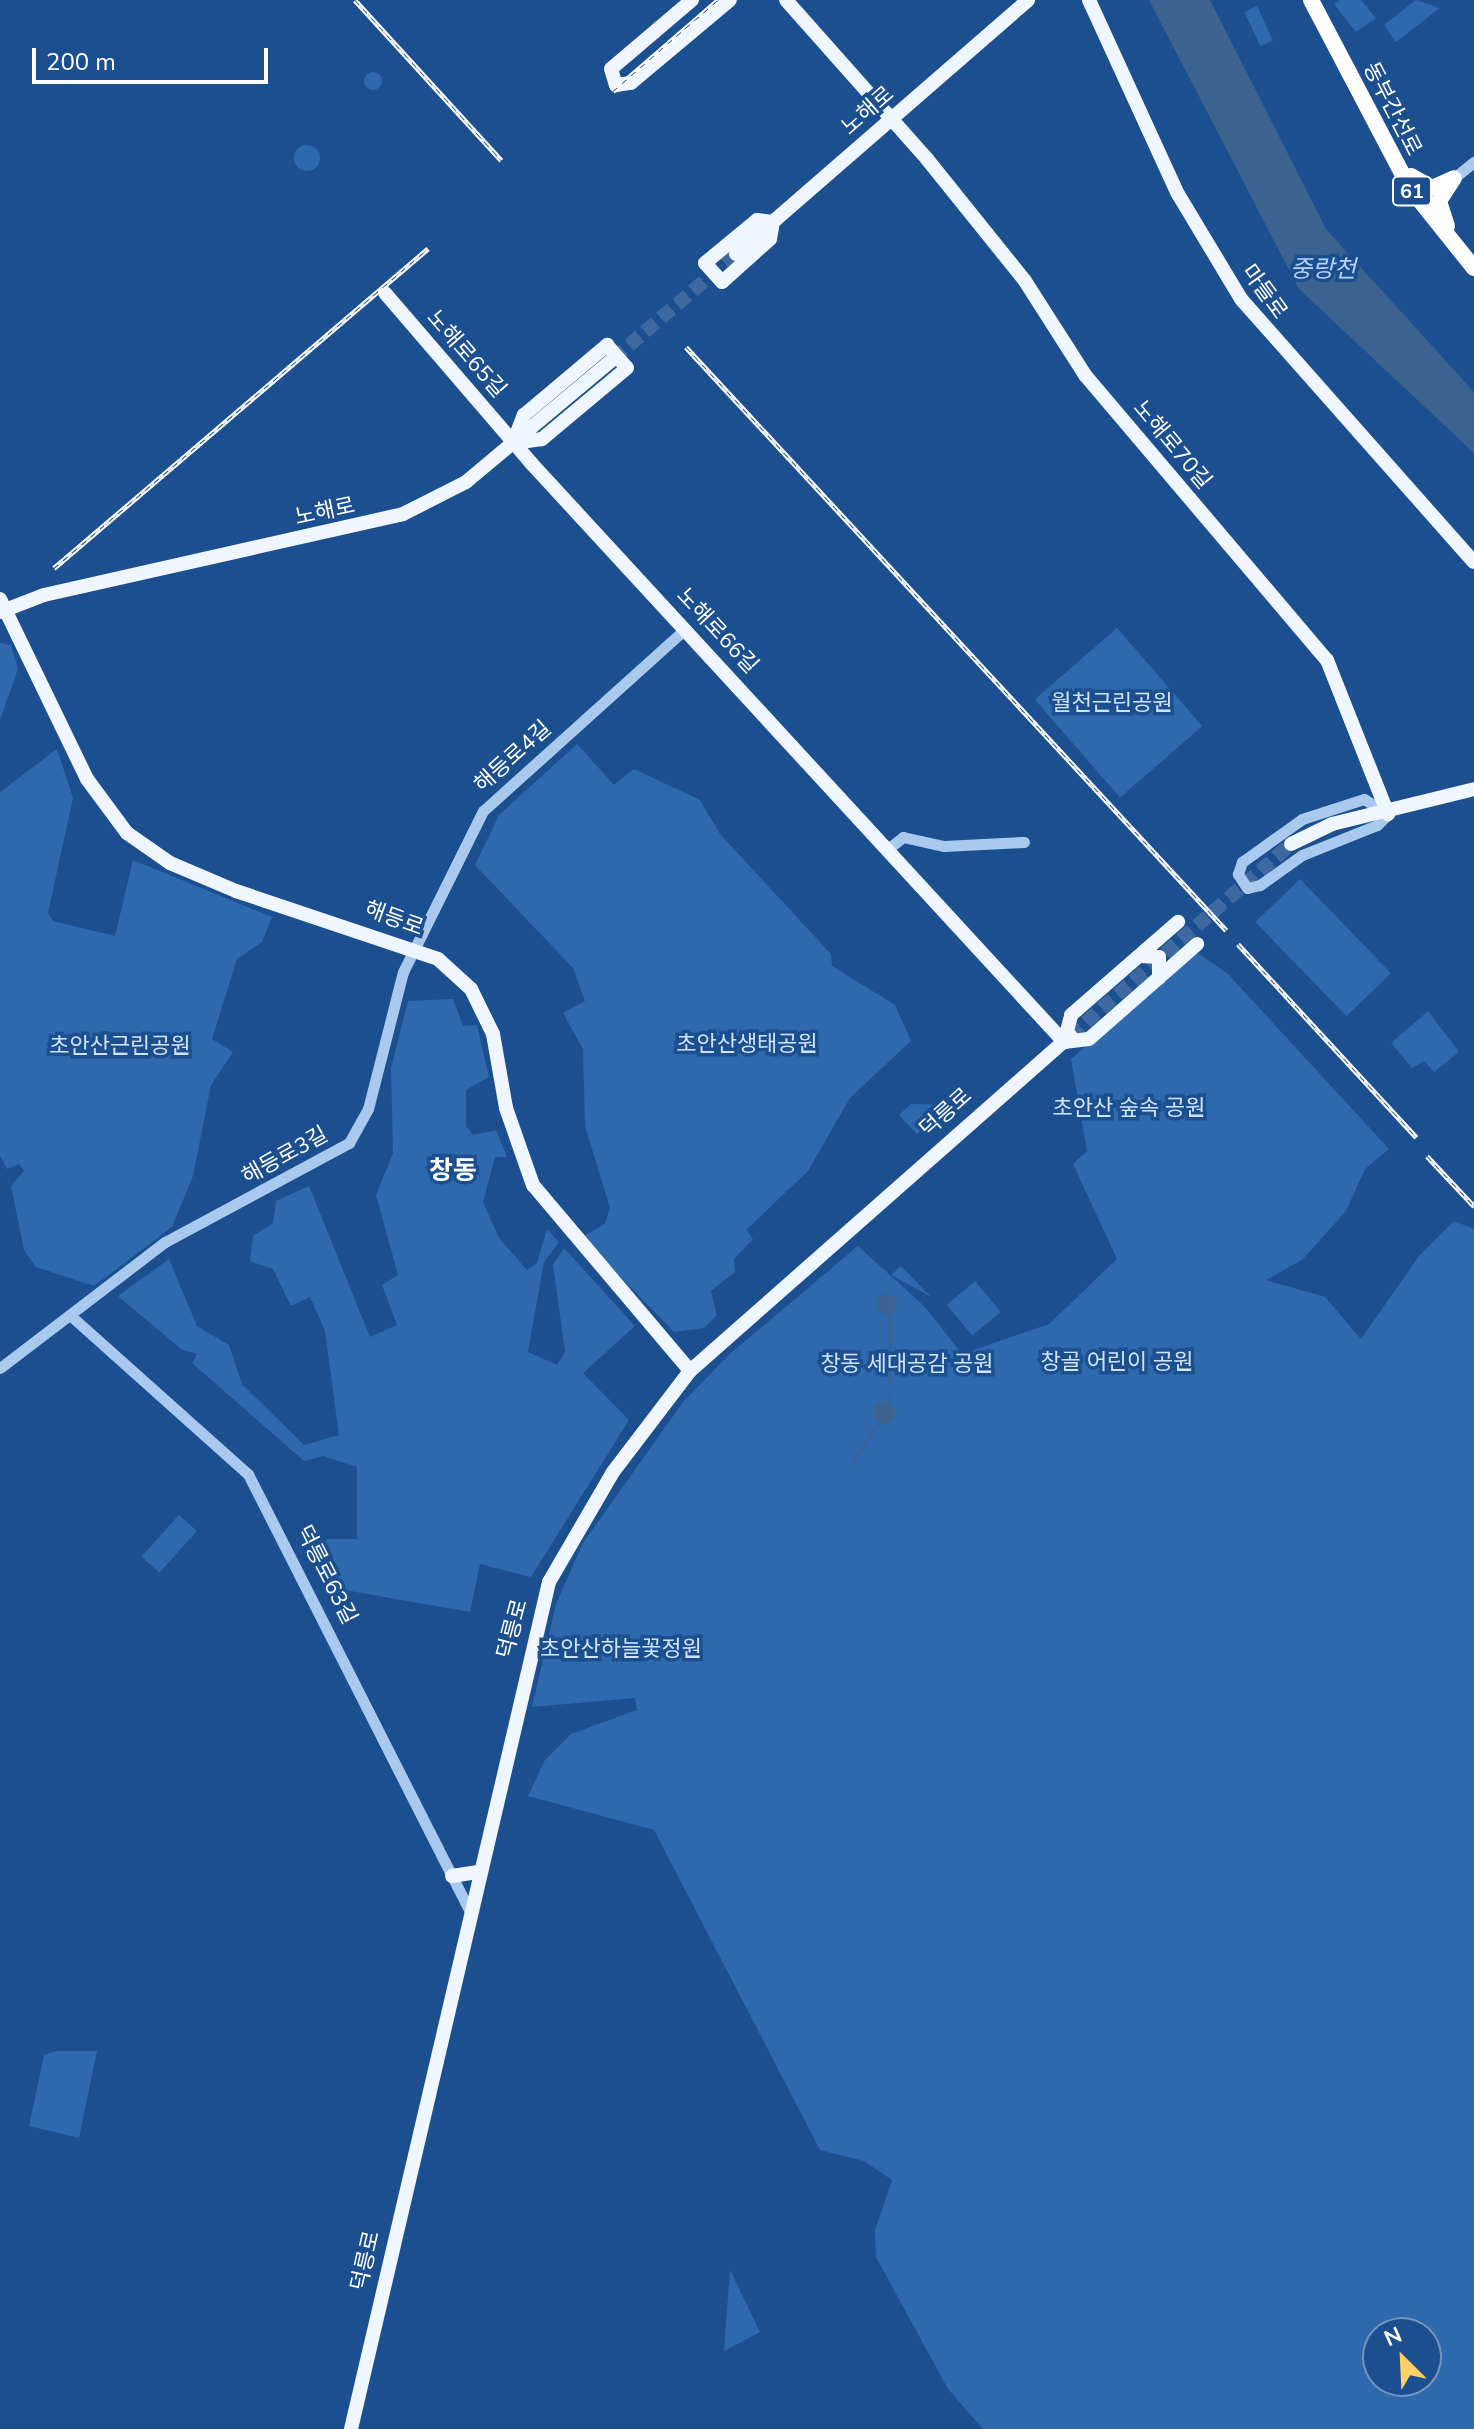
<!DOCTYPE html>
<html>
<head>
<meta charset="utf-8">
<style>
  body { margin:0 }
  #map { position:relative; width:1474px; height:2429px; overflow:hidden; background:#1b4f8f; font-family:"Nunito Sans","Noto Sans KR",sans-serif }
  div>[style] { position:absolute }
  .green>* { inset:0; background:#2e69ad; transform-origin:0 0 }
  .round { border-radius:50% }
  .water>* { inset:0; background:#3c6290 }
  .stream>* { height:2px; margin:-1px; padding:0 1px; transform-origin:1px; border-radius:1px; background:#3c6290 }
  .major-tunnel>* { height:14px; margin-top:-7px; transform-origin:0; background:repeating-linear-gradient(90deg,#3d69a0 0 14px,transparent 0 21px) }
  .minor>* { height:11px; margin:-5.5px; padding:0 5.5px; transform-origin:5.5px; border-radius:5.5px; background:#a9c9ee }
  .major>* { height:14px; margin:-7px; padding:0 7px; transform-origin:7px; border-radius:7px; background:#f0f6ff }
  .highway>* { height:16px; margin:-8px; padding:0 8px; transform-origin:8px; border-radius:8px; background:#fff }
  .rail>* { height:5px; margin-top:-2.5px; transform-origin:0; background:repeating-linear-gradient(90deg,#1b4f8f 0 6px,#fff 0 12px); box-sizing:border-box; border-block:2px solid #fff }
  span { translate:-50% -50%; white-space:nowrap; text-align:center; line-height:1.15; -webkit-text-stroke:7px #1b4f8f; paint-order:stroke }
  .shield-label span { padding:2px 6px; background:#1b4f8f; border:2px solid; border-radius:6px; -webkit-text-stroke-width:0 }
  .shield-label { font-size:20px; color:#fff; font-weight:700 }
  .street-label { font-size:22px; color:#fff }
  .park-label { font-size:22px; color:#cfe3fa }
  .water-label { font-size:24px; color:#b5d3f5; font-style:italic }
  .quarter-label { font-size:26px; color:#fff; font-weight:700 }
  .north { position:absolute; left:1362px; top:2317px; width:80px; height:80px; box-sizing:border-box; background:#1b4f8f; border:2px solid #7695bc; border-radius:50%; rotate:336deg; font-size:22px; font-weight:700; line-height:32px; text-align:center; color:#fff }
  .north::after { content:''; display:block; margin:auto; width:28px; height:36px; background:#ffd166; clip-path:polygon(50% 0,100% 100%,50% 72%,0 100%) }
  .scale { position:absolute; left:32px; top:48px; width:236px; height:36px; box-sizing:border-box; border:4px solid #fff; border-top:0; padding-left:10px; font-size:24px; line-height:28px; white-space:nowrap; color:#fff; -webkit-text-stroke:6px #1b4f8f; paint-order:stroke }
</style>
</head>
<body>
<div id="map">
  <div class="green">
    <i style="clip-path:polygon(1340px 0,1361px 0,1376px 18px,1356px 32px,1334px 4px)"></i>
    <i style="clip-path:polygon(1416px 0,1440px 8px,1396px 42px,1384px 25px)"></i>
    <i style="left:1257px;top:6px;width:38px;height:14px;rotate:65deg"></i>
    <i class="round" style="left:364px;top:72px;width:18px;height:18px"></i>
    <i class="round" style="left:294px;top:145px;width:26px;height:26px"></i>
    <i style="left:1117px;top:628px;width:130px;height:109px;rotate:49deg"></i>
    <i style="clip-path:polygon(0 643px,11px 645px,18px 669px,0 720px)"></i>
    <i style="clip-path:polygon(577px 744px,614px 785px,634px 769px,700px 800px,720px 834px,831px 954px,832px 966px,895px 1005px,911px 1041px,850px 1098px,808px 1171px,746px 1230px,753px 1239px,734px 1259px,735px 1272px,711px 1291px,717px 1315px,704px 1328px,674px 1332px,582px 1237px,605px 1224px,610px 1208px,585px 1126px,583px 1049px,563px 1013px,585px 1001px,573px 968px,475px 865px,499px 815px)"></i>
    <i style="clip-path:polygon(57px 749px,73px 798px,48px 913px,53px 921px,115px 936px,133px 860px,272px 917px,262px 942px,237px 959px,212px 1039px,233px 1052px,211px 1085px,193px 1176px,172px 1227px,94px 1286px,36px 1267px,24px 1250px,11px 1186px,24px 1171px,19px 1164px,7px 1169px,0 1156px,0 792px)"></i>
    <i style="left:1300px;top:879px;width:131px;height:62px;rotate:46deg"></i>
    <i style="clip-path:polygon(evenodd,1196px 952px,1228px 974px,1389px 1149px,1365px 1169px,1346px 1211px,1302px 1260px,1266px 1280px,1325px 1297px,1361px 1339px,1419px 1256px,1454px 1221px,1474px 1229px,1474px 2429px,983px 2429px,948px 2389px,876px 2257px,875px 2230px,892px 2180px,864px 2161px,820px 2150px,654px 1830px,528px 1796px,545px 1760px,571px 1734px,637px 1710px,635px 1698px,532px 1707px,556px 1604px,583px 1543px,683px 1402px,732px 1352px,858px 1246px,925px 1307px,962px 1354px,1049px 1324px,1117px 1259px,1073px 1164px,1087px 1151px,1071px 1059px,1196px 952px,1378px 2333px,1426px 2333px,1426px 2381px,1378px 2381px,1378px 2333px)"></i>
    <i style="clip-path:polygon(453px 999px,463px 1026px,477px 1025px,489px 1077px,466px 1090px,466px 1126px,473px 1135px,496px 1130px,507px 1157px,495px 1157px,483px 1202px,499px 1238px,527px 1270px,537px 1263px,547px 1229px,559px 1242px,544px 1262px,528px 1352px,557px 1365px,565px 1352px,553px 1265px,564px 1248px,635px 1326px,583px 1373px,629px 1420px,531px 1577px,480px 1564px,470px 1612px,339px 1589px,326px 1539px,357px 1539px,357px 1467px,323px 1456px,304px 1461px,192px 1363px,197px 1354px,181px 1349px,118px 1296px,169px 1259px,197px 1326px,229px 1345px,242px 1384px,304px 1445px,339px 1435px,325px 1331px,310px 1297px,291px 1306px,273px 1269px,250px 1261px,253px 1236px,273px 1223px,276px 1201px,309px 1186px,370px 1337px,397px 1325px,382px 1285px,398px 1275px,376px 1195px,393px 1153px,391px 1068px,408px 1001px)"></i>
    <i style="clip-path:polygon(1428px 1011px,1459px 1052px,1434px 1072px,1424px 1061px,1412px 1068px,1391px 1043px)"></i>
    <i style="clip-path:polygon(911px 1104px,949px 1105px,917px 1134px,899px 1115px)"></i>
    <i style="clip-path:polygon(901px 1266px,931px 1297px,891px 1275px)"></i>
    <i style="left:975px;top:1281px;width:40px;height:37px;rotate:50deg"></i>
    <i style="left:179px;top:1515px;width:24px;height:56px;rotate:42deg"></i>
    <i style="clip-path:polygon(56px 2051px,97px 2051px,79px 2138px,29px 2126px,44px 2055px)"></i>
    <i style="clip-path:polygon(730px 2270px,760px 2332px,724px 2351px,724px 2350px)"></i>
  </div>
  <div class="water">
    <i style="clip-path:polygon(1149px 0,1210px 0,1326px 229px,1474px 392px,1474px 453px,1299px 289px)"></i>
    <i class="round" style="left:877px;top:1294px;width:20px;height:20px"></i>
    <i class="round" style="left:873px;top:1402px;width:22px;height:22px"></i>
  </div>
  <div class="stream">
    <i style="left:890px;top:1359px;width:45px;rotate:-90deg"></i>
    <i style="left:890px;top:1369px;width:19px;rotate:90deg"></i>
    <i style="left:888px;top:1404px;width:9px;rotate:-77deg"></i>
    <i style="left:853px;top:1461px;width:45px;rotate:-56deg"></i>
  </div>
  <div class="major-tunnel">
    <i style="left:613px;top:359px;width:162px;rotate:-40.5deg"></i>
    <i style="left:1070px;top:1036px;width:293px;rotate:-41deg"></i>
  </div>
  <div class="minor">
    <i style="left:1454px;top:178px;width:26px;rotate:-39deg"></i>
    <i style="left:1364px;top:799px;width:28px;rotate:32deg"></i>
    <i style="left:1388px;top:814px;width:16px;rotate:135deg"></i>
    <i style="left:1377px;top:825px;width:81px;rotate:158.2deg"></i>
    <i style="left:1302px;top:855px;width:52px;rotate:144.5deg"></i>
    <i style="left:1260px;top:885px;width:13px;rotate:167deg"></i>
    <i style="left:1247px;top:888px;width:17px;rotate:-123deg"></i>
    <i style="left:1238px;top:874px;width:13px;rotate:-72deg"></i>
    <i style="left:1242px;top:862px;width:74px;rotate:-35.6deg"></i>
    <i style="left:1302px;top:819px;width:65px;rotate:-17.9deg"></i>
    <i style="left:889px;top:848px;width:18px;rotate:-38deg"></i>
    <i style="left:903px;top:837px;width:42px;rotate:12.4deg"></i>
    <i style="left:944px;top:846px;width:80px;rotate:-2.9deg"></i>
    <i style="left:71px;top:1316px;width:237px;rotate:41.8deg"></i>
    <i style="left:248px;top:1474px;width:488px;rotate:63.1deg"></i>
    <i style="left:0;top:1368px;width:208px;rotate:-37.4deg"></i>
    <i style="left:165px;top:1242px;width:209px;rotate:-28.3deg"></i>
    <i style="left:349px;top:1143px;width:39px;rotate:-61deg"></i>
    <i style="left:368px;top:1109px;width:141px;rotate:-75.7deg"></i>
    <i style="left:403px;top:972px;width:180px;rotate:-63.6deg"></i>
    <i style="left:483px;top:811px;width:272px;rotate:-42deg"></i>
  </div>
  <div class="major">
    <i style="left:692px;top:0;width:106px;rotate:139.6deg"></i>
    <i style="left:611px;top:69px;width:17px;rotate:73deg"></i>
    <i style="left:616px;top:85px;width:15px;rotate:-8deg"></i>
    <i style="left:631px;top:83px;width:129px;rotate:-40deg"></i>
    <i style="left:786px;top:0;width:213px;rotate:48.4deg"></i>
    <i style="left:927px;top:159px;width:156px;rotate:51.2deg"></i>
    <i style="left:1025px;top:281px;width:112px;rotate:57.4deg"></i>
    <i style="left:1085px;top:375px;width:374px;rotate:49.7deg"></i>
    <i style="left:1327px;top:660px;width:166px;rotate:68.4deg"></i>
    <i style="left:1089px;top:0;width:213px;rotate:65.4deg"></i>
    <i style="left:1178px;top:194px;width:122px;rotate:59deg"></i>
    <i style="left:1241px;top:299px;width:351px;rotate:48.5deg"></i>
    <i style="left:757px;top:220px;width:16px;rotate:7deg"></i>
    <i style="left:773px;top:222px;width:17px;rotate:100deg"></i>
    <i style="left:770px;top:239px;width:64px;rotate:138.1deg"></i>
    <i style="left:722px;top:282px;width:25px;rotate:-132deg"></i>
    <i style="left:705px;top:263px;width:67px;rotate:-39.6deg"></i>
    <i style="left:736px;top:254px;width:387px;rotate:-41deg"></i>
    <i style="left:385px;top:293px;width:225px;rotate:49.3deg"></i>
    <i style="left:532px;top:464px;width:786px;rotate:47.37deg"></i>
    <i style="left:607px;top:345px;width:30px;rotate:49deg"></i>
    <i style="left:627px;top:368px;width:111px;rotate:140.1deg"></i>
    <i style="left:542px;top:439px;width:29px;rotate:172deg"></i>
    <i style="left:513px;top:443px;width:30px;rotate:-69deg"></i>
    <i style="left:524px;top:415px;width:109px;rotate:-40.1deg"></i>
    <i style="left:0;top:599px;width:200px;rotate:64.2deg"></i>
    <i style="left:87px;top:779px;width:67px;rotate:53.5deg"></i>
    <i style="left:127px;top:833px;width:52px;rotate:34.9deg"></i>
    <i style="left:170px;top:863px;width:72px;rotate:23deg"></i>
    <i style="left:236px;top:891px;width:213px;rotate:18.6deg"></i>
    <i style="left:438px;top:959px;width:45px;rotate:42.3deg"></i>
    <i style="left:471px;top:989px;width:50px;rotate:63.9deg"></i>
    <i style="left:493px;top:1034px;width:75px;rotate:80deg"></i>
    <i style="left:506px;top:1108px;width:82px;rotate:70.7deg"></i>
    <i style="left:533px;top:1185px;width:243px;rotate:49.8deg"></i>
    <i style="left:0;top:612px;width:47px;rotate:-21.1deg"></i>
    <i style="left:44px;top:595px;width:368px;rotate:-12.7deg"></i>
    <i style="left:403px;top:514px;width:71px;rotate:-26.9deg"></i>
    <i style="left:466px;top:482px;width:192px;rotate:-39.9deg"></i>
    <i style="left:1291px;top:844px;width:46px;rotate:-26deg"></i>
    <i style="left:1332px;top:824px;width:146px;rotate:-13.8deg"></i>
    <i style="left:1140px;top:956px;width:19px;rotate:3deg"></i>
    <i style="left:1159px;top:957px;width:21px;rotate:90deg"></i>
    <i style="left:1064px;top:1042px;width:28px;rotate:-75deg"></i>
    <i style="left:1071px;top:1015px;width:142px;rotate:-41deg"></i>
    <i style="left:1064px;top:1042px;width:25px;rotate:-7deg"></i>
    <i style="left:1089px;top:1039px;width:144px;rotate:-41.3deg"></i>
    <i style="left:452px;top:1876px;width:25px;rotate:-9deg"></i>
    <i style="left:351px;top:2429px;width:870px;rotate:-76.84deg"></i>
    <i style="left:549px;top:1582px;width:127px;rotate:-59.8deg"></i>
    <i style="left:613px;top:1472px;width:127px;rotate:-52.7deg"></i>
    <i style="left:690px;top:1371px;width:507px;rotate:-41.4deg"></i>
  </div>
  <div class="highway">
    <i style="left:1311px;top:0;width:211px;rotate:62.3deg"></i>
    <i style="left:1409px;top:187px;width:104px;rotate:51.3deg"></i>
    <i style="left:1411px;top:176px;width:24px;rotate:30deg"></i>
    <i style="left:1432px;top:188px;width:22px;rotate:-24deg"></i>
    <i style="left:1447px;top:226px;width:26px;rotate:-108deg"></i>
    <i style="left:1439px;top:201px;width:27px;rotate:-57deg"></i>
  </div>
  <div class="rail">
    <i style="left:355px;top:0;width:217px;rotate:47.6deg"></i>
    <i style="left:613px;top:91px;width:139px;rotate:-40.9deg"></i>
    <i style="left:686px;top:347px;width:795px;rotate:47.19deg"></i>
    <i style="left:54px;top:568px;width:492px;rotate:-40.5deg"></i>
    <i style="left:1238px;top:944px;width:263px;rotate:47.3deg"></i>
    <i style="left:1427px;top:1156px;width:69px;rotate:46.8deg"></i>
  </div>
  <div class="shield-label">
    <span style="left:1412px;top:191px">61</span>
  </div>
  <div class="street-label">
    <span style="left:1392px;top:109px;rotate:63deg">동부간선로</span>
    <span style="left:868px;top:111px;rotate:-41deg">노해로</span>
    <span style="left:1264px;top:292px;rotate:54deg">마들로</span>
    <span style="left:466px;top:354px;rotate:49deg">노해로65길</span>
    <span style="left:1172px;top:445px;rotate:50deg">노해로70길</span>
    <span style="left:325px;top:512px;rotate:-12deg">노해로</span>
    <span style="left:717px;top:631px;rotate:47deg">노해로66길</span>
    <span style="left:513px;top:757px;rotate:-42deg">해등로4길</span>
    <span style="left:394px;top:919px;rotate:20deg">해등로</span>
    <span style="left:946px;top:1113px;rotate:-42deg">덕릉로</span>
    <span style="left:285px;top:1156px;rotate:-29deg">해등로3길</span>
    <span style="left:326px;top:1575px;rotate:63deg">덕릉로63길</span>
    <span style="left:513px;top:1629px;rotate:-75deg">덕릉로</span>
    <span style="left:366px;top:2261px;rotate:-77deg">덕릉로</span>
  </div>
  <div class="park-label">
    <span style="left:1112px;top:704px">월천근린공원</span>
    <span style="left:747px;top:1045px">초안산생태공원</span>
    <span style="left:120px;top:1047px">초안산근린공원</span>
    <span style="left:1129px;top:1109px">초안산 숲속 공원</span>
    <span style="left:1117px;top:1363px">창골 어린이 공원</span>
    <span style="left:907px;top:1365px">창동 세대공감 공원</span>
    <span style="left:621px;top:1650px">초안산하늘꽃정원</span>
  </div>
  <div class="water-label">
    <span style="left:1323px;top:270px">중랑천</span>
  </div>
  <div class="quarter-label">
    <span style="left:453px;top:1171px">창동</span>
  </div>
  <div class="north">N</div>
  <div class="scale">200 m</div>
</div>
</body>
</html>
